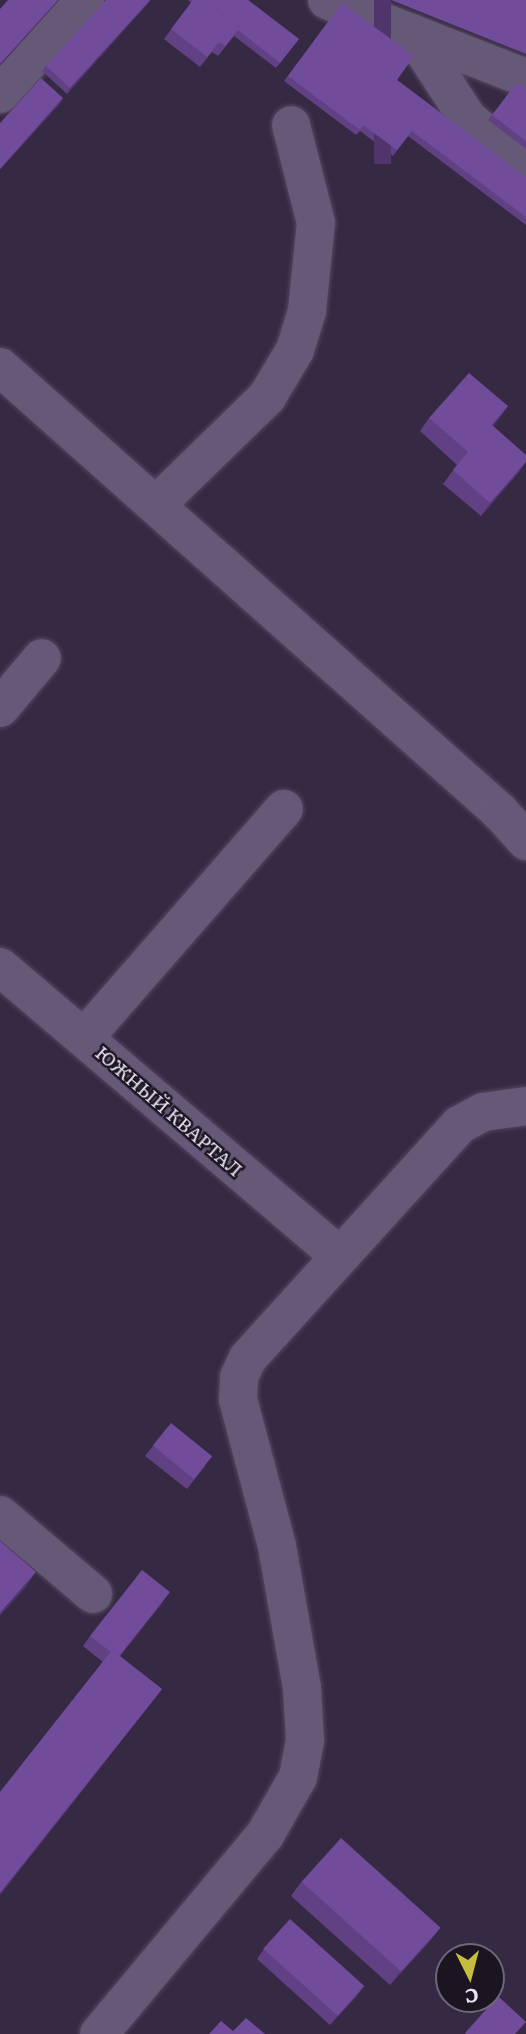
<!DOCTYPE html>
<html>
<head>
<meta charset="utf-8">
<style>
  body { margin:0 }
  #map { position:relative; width:526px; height:2034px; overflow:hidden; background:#352944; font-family:Literata,serif }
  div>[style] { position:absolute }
  .roads { filter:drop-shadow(0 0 2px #52485f) drop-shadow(0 0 2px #52485f) }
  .minor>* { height:38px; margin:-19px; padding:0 19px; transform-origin:19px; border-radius:19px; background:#665977 }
  .wall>* { inset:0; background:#614184 }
  .shaded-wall>* { inset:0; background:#4f356c; transform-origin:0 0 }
  .building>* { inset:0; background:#714c9a; transform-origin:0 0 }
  span { translate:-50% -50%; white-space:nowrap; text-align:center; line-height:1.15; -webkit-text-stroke:5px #1a1521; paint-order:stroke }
  .street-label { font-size:19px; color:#eae3f5 }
  .north { position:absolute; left:435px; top:1943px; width:70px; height:70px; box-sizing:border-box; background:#1a1521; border:2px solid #6d6776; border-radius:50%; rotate:174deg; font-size:19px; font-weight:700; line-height:28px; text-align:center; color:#eae3f5 }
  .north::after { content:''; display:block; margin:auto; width:24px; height:32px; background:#c4bd3e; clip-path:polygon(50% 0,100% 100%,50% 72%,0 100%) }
</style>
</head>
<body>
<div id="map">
  <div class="roads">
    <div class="minor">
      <i style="left:327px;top:0;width:214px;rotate:21.4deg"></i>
      <i style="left:412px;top:33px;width:103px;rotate:56.9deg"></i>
      <i style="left:468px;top:119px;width:75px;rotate:39.6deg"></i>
      <i style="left:0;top:94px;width:127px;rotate:-47.9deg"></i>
      <i style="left:0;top:367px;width:669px;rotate:41.67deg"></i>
      <i style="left:500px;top:812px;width:39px;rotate:48deg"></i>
      <i style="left:156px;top:505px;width:155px;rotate:-44.2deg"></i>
      <i style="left:267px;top:397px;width:55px;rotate:-59.2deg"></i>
      <i style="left:295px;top:350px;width:41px;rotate:-72.9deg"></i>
      <i style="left:307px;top:311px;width:88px;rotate:-84.2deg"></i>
      <i style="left:316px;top:223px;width:101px;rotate:-104.3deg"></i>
      <i style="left:0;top:708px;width:65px;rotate:-50deg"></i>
      <i style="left:0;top:967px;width:444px;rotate:40.4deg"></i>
      <i style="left:84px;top:1038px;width:304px;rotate:-48.9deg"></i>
      <i style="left:0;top:1515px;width:122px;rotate:40.3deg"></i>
      <i style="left:99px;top:2034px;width:259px;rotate:-50.2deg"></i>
      <i style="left:265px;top:1835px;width:67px;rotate:-60.4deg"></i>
      <i style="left:298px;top:1777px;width:38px;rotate:-79deg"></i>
      <i style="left:305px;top:1740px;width:52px;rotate:-93.3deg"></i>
      <i style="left:302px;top:1688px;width:144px;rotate:-100deg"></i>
      <i style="left:277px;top:1546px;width:152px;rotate:-104.9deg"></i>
      <i style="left:238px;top:1399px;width:22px;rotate:-87deg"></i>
      <i style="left:239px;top:1377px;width:21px;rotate:-65deg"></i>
      <i style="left:248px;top:1358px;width:314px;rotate:-47.8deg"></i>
      <i style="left:459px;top:1125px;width:27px;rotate:-28deg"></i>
      <i style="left:483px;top:1112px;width:43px;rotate:-7.9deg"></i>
    </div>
  </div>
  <div class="wall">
    <i style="clip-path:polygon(151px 0,67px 94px,42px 71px,46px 66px)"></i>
    <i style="clip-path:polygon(188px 0,248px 0,299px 39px,276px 68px,234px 36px,218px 56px,212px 52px,200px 67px,164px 39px,191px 3px)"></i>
    <i style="clip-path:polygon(342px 3px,397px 80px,526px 177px,526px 225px,408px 136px,393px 156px,360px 131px,356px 135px,284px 81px)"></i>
    <i style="clip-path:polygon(526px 89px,526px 149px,488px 120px,492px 115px)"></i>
    <i style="clip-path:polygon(508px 406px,493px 426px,520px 471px,481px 516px,443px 484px,457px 465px,420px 431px,429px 418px)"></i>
    <i style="clip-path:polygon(153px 1446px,205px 1466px,187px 1489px,145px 1456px)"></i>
    <i style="clip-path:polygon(163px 1602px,120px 1656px,162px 1689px,152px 1702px,0 1895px,0 1792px,103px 1662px,83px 1646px,90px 1636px)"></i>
    <i style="clip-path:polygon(301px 1882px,440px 1928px,430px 1941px,390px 1985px,291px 1896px)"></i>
    <i style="clip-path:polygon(264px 1949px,357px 1996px,330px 2025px,257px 1959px)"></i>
  </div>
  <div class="shaded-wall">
    <i style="clip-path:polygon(58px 0,59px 0,0 66px,0 64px)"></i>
    <i style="clip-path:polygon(150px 0,151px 0,67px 94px,70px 88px)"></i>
    <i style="left:374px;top:0;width:17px;height:164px"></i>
    <i style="clip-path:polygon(63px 98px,60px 104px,0 170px,0 169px)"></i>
    <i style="clip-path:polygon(508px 406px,498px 420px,482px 438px,492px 425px)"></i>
    <i style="clip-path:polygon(526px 462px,520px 471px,481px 516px,490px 503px)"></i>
    <i style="clip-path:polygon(36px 1572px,25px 1588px,0 1616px,0 1613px)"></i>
    <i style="clip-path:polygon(170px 1592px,163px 1602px,111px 1668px,118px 1658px)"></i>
    <i style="clip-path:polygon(162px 1689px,152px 1702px,0 1895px,0 1893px)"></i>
    <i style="clip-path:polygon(440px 1928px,430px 1941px,390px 1985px,400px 1972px)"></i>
    <i style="clip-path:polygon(364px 1986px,357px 1996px,330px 2025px,338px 2015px)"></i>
  </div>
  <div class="building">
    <i style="clip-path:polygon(8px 0,58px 0,0 64px,0 9px)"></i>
    <i style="clip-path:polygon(106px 0,150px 0,70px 88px,46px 66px)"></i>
    <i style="clip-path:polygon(193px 0,205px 0,240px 27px,225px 46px,219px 42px,207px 57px,171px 29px)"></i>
    <i style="clip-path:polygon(205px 0,248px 0,299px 39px,280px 63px,238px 30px,240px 27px)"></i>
    <i style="clip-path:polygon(391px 0,526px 0,526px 54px)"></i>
    <i style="clip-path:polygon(342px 3px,414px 56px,397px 80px,526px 177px,526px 217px,412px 131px,397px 150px,363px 125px,360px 130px,288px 76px)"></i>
    <i style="clip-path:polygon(41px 78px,63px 98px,0 169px,0 123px)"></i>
    <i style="clip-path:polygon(517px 82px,526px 89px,526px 141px,492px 115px)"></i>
    <i style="clip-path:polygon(469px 373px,508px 406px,492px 425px,526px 455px,526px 462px,490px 503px,453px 470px,468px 452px,429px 418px)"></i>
    <i style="left:171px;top:1423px;width:53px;height:29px;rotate:39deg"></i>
    <i style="clip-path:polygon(0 1541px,36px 1572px,0 1613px)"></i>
    <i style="clip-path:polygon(142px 1570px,170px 1592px,119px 1656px,112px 1650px,111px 1652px,90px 1636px)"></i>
    <i style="clip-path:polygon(112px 1650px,162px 1689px,0 1893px,0 1792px)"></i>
    <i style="left:341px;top:1838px;width:134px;height:59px;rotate:42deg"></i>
    <i style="left:290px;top:1919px;width:100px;height:40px;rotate:42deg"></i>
    <i style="clip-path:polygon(498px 1996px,526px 2022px,515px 2034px,466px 2034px,465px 2033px)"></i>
    <i style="clip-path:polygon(246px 2018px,265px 2034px,209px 2034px,221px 2021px,233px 2031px)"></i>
  </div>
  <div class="street-label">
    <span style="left:169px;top:1111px;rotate:41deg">ЮЖНЫЙ КВАРТАЛ</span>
  </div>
  <div class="north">С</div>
</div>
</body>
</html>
